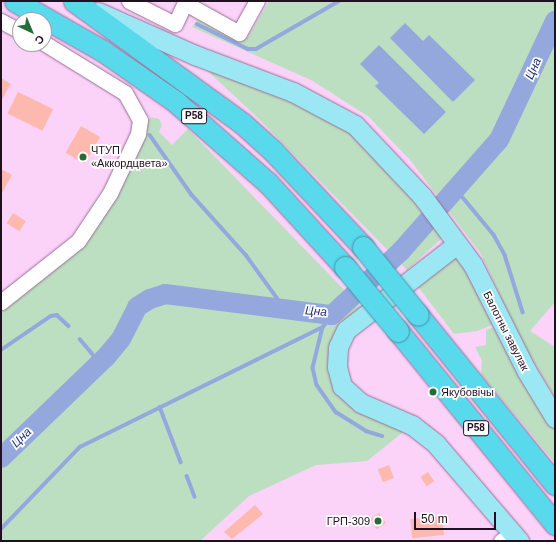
<!DOCTYPE html>
<html>
<head>
<meta charset="utf-8">
<style>
  body { margin:0 }
  #map { position:relative; width:556px; height:542px; overflow:hidden; background:#fbd3f8; font-family:Helvetica,sans-serif }
  div>[style] { position:absolute }
  .green>* { inset:0; background:#bbdfc0 }
  .water>* { inset:0; background:#94a8de }
  .stream>* { height:3.5px; margin:-1.75px; padding:0 1.75px; transform-origin:1.75px; border-radius:1.75px; background:#94a8de }
  .river>* { height:20px; margin:-10px; padding:0 10px; transform-origin:10px; border-radius:10px; background:#94a8de }
  .building>* { inset:0; background:#fdb9ae; transform-origin:0 0 }
  .roads { filter:drop-shadow(0 0 1px #9a6d97) drop-shadow(0 0 1px #9a6d97) }
  .minor>* { height:15px; margin:-7.5px; padding:0 7.5px; transform-origin:7.5px; border-radius:7.5px; background:#fff }
  .major>* { height:19px; margin:-9.5px; padding:0 9.5px; transform-origin:9.5px; border-radius:9.5px; background:#9be8f4 }
  .highway>* { height:21px; margin:-10.5px; padding:0 10.5px; transform-origin:10.5px; border-radius:10.5px; background:#58d9ec }
  .bridges { filter:drop-shadow(0 0 1px #4593a5) drop-shadow(0 0 1px #4593a5) }
  .highway-bridge>* { height:21px; margin:-10.5px; padding:0 10.5px; transform-origin:10.5px; border-radius:10.5px; background:#58d9ec }
  .dots>* { width:11px; height:11px; translate:-50% -50%; box-sizing:border-box; border:2px solid #fff; border-radius:50% }
  span { translate:-50% -50%; white-space:nowrap; text-align:center; line-height:1.15; -webkit-text-stroke:3.5px #fff; paint-order:stroke }
  .shield-label span { padding:1px 3px; background:#fff; border:1px solid; border-radius:3px; -webkit-text-stroke-width:0 }
  .shield-label { font-size:10px; color:#211020; font-weight:700 }
  .poi-label { font-size:11px; color:#211020 }
  .left { translate:0 -50%; text-align:left }
  .right { translate:-100% -50%; text-align:right }
  .street-label { font-size:11px; color:#211020 }
  .water-label { font-size:12px; color:#203070; font-style:italic }
  .frame { position:absolute; inset:0; border:2px solid #211020; pointer-events:none }
  .north { position:absolute; left:12px; top:12px; width:40px; height:40px; box-sizing:border-box; background:#fff; border:1px solid #a69fa6; border-radius:50%; rotate:136deg; font-size:11px; font-weight:700; line-height:16px; text-align:center; color:#211020 }
  .north::after { content:''; display:block; margin:auto; width:14px; height:18px; background:#266c38; clip-path:polygon(50% 0,100% 100%,50% 72%,0 100%) }
  .scale { position:absolute; left:414px; top:512px; width:82px; height:18px; box-sizing:border-box; border:2px solid #211020; border-top:0; padding-left:5px; font-size:12px; line-height:14px; white-space:nowrap; color:#211020; -webkit-text-stroke:3px #fff; paint-order:stroke }
</style>
</head>
<body>
<div id="map">
  <div class="green">
    <i style="clip-path:polygon(269px 1px,555px 1px,555px 302px,530px 331px,555px 347px,555px 397px,522px 343px,481px 254px,411px 161px,369px 117px,313px 81px,192px 27px,199px 18px,242px 40px,248px 37px)"></i>
    <i style="clip-path:polygon(199px 63px,321px 111px,351px 132px,373px 151px,442px 234px,441px 239px,407px 270px,256px 116px)"></i>
    <i style="clip-path:polygon(151px 117px,159px 119px,162px 125px,159px 132px,172px 145px,188px 129px,356px 302px,365px 313px,346px 330px,342px 386px,412px 425px,367px 461px,316px 465px,249px 496px,200px 541px,1px 541px,1px 302px,78px 241px)"></i>
    <i style="clip-path:polygon(450px 257px,459px 258px,497px 323px,477px 331px,454px 334px,416px 284px)"></i>
    <i style="clip-path:polygon(502px 324px,555px 418px,555px 463px,481px 374px,482px 361px,475px 347px,486px 345px,486px 330px)"></i>
  </div>
  <div class="water">
    <i style="clip-path:polygon(405px 23px,423px 41px,429px 35px,475px 80px,453px 102px,390px 38px)"></i>
    <i style="clip-path:polygon(379px 45px,446px 112px,424px 134px,375px 86px,379px 83px,360px 64px)"></i>
  </div>
  <div class="stream">
    <i style="left:197px;top:24px;width:57px;rotate:26.1deg"></i>
    <i style="left:248px;top:49px;width:8px"></i>
    <i style="left:256px;top:49px;width:96px;rotate:-30deg"></i>
    <i style="left:150px;top:135px;width:73px;rotate:55deg"></i>
    <i style="left:192px;top:195px;width:81px;rotate:48deg"></i>
    <i style="left:246px;top:255px;width:68px;rotate:54deg"></i>
    <i style="left:456px;top:189px;width:60px;rotate:50.4deg"></i>
    <i style="left:494px;top:235px;width:23px;rotate:61deg"></i>
    <i style="left:505px;top:255px;width:60px;rotate:72.5deg"></i>
    <i style="left:323px;top:327px;width:42px;rotate:103.7deg"></i>
    <i style="left:313px;top:368px;width:17px;rotate:77deg"></i>
    <i style="left:317px;top:385px;width:33px;rotate:55deg"></i>
    <i style="left:336px;top:412px;width:36px;rotate:32deg"></i>
    <i style="left:366px;top:431px;width:17px;rotate:17deg"></i>
    <i style="left:80px;top:339px;width:31px;rotate:50deg"></i>
    <i style="left:1px;top:350px;width:60px;rotate:-34.2deg"></i>
    <i style="left:51px;top:316px;width:6px;rotate:-9deg"></i>
    <i style="left:57px;top:315px;width:16px;rotate:43deg"></i>
    <i style="left:160px;top:407px;width:59px;rotate:69.1deg"></i>
    <i style="left:187px;top:476px;width:22px;rotate:69deg"></i>
    <i style="left:1px;top:529px;width:114px;rotate:-46.1deg"></i>
    <i style="left:80px;top:447px;width:271px;rotate:-26.3deg"></i>
    <i style="left:323px;top:327px;width:15px;rotate:-53deg"></i>
  </div>
  <div class="river">
    <i style="left:1px;top:458px;width:146px;rotate:-43.9deg"></i>
    <i style="left:106px;top:357px;width:23px;rotate:-50deg"></i>
    <i style="left:121px;top:339px;width:36px;rotate:-63deg"></i>
    <i style="left:137px;top:307px;width:15px;rotate:-32deg"></i>
    <i style="left:150px;top:299px;width:16px;rotate:-18deg"></i>
    <i style="left:165px;top:294px;width:168px;rotate:7.2deg"></i>
    <i style="left:332px;top:315px;width:94px;rotate:-42.8deg"></i>
    <i style="left:401px;top:251px;width:148px;rotate:-48.6deg"></i>
    <i style="left:499px;top:140px;width:132px;rotate:-64.8deg"></i>
  </div>
  <div class="building">
    <i style="clip-path:polygon(1px 78px,11px 84px,1px 101px)"></i>
    <i style="left:18px;top:92px;width:39px;height:24px;rotate:26deg"></i>
    <i style="left:81px;top:126px;width:22px;height:31px;rotate:30deg"></i>
    <i style="clip-path:polygon(1px 169px,12px 175px,1px 195px)"></i>
    <i style="left:13px;top:213px;width:15px;height:12px;rotate:32deg"></i>
    <i style="left:389px;top:465px;width:14px;height:12px;rotate:69deg"></i>
    <i style="left:428px;top:472px;width:11px;height:9px;rotate:56deg"></i>
    <i style="clip-path:polygon(255px 505px,263px 514px,232px 539px,224px 532px)"></i>
    <i style="left:379px;top:513px;width:12px;height:11px;rotate:55deg"></i>
    <i style="left:442px;top:516px;width:19px;height:32px;rotate:84deg"></i>
  </div>
  <div class="roads">
    <div class="minor">
      <i style="left:129px;top:1px;width:51px;rotate:26.6deg"></i>
      <i style="left:175px;top:24px;width:23px;rotate:-65deg"></i>
      <i style="left:185px;top:3px;width:62px;rotate:29.1deg"></i>
      <i style="left:239px;top:33px;width:37px;rotate:-61deg"></i>
      <i style="left:1px;top:21px;width:21px;rotate:28deg"></i>
      <i style="left:1px;top:302px;width:98px;rotate:-38.4deg"></i>
      <i style="left:78px;top:241px;width:58px;rotate:-56.3deg"></i>
      <i style="left:110px;top:193px;width:65px;rotate:-64.6deg"></i>
      <i style="left:138px;top:134px;width:14px;rotate:-82deg"></i>
      <i style="left:140px;top:120px;width:31px;rotate:-119deg"></i>
      <i style="left:125px;top:93px;width:95px;rotate:-148.3deg"></i>
      <i style="left:501px;top:541px;width:12px;rotate:-35deg"></i>
    </div>
    <div class="major">
      <i style="left:98px;top:12px;width:106px;rotate:23.9deg"></i>
      <i style="left:195px;top:55px;width:105px;rotate:20.7deg"></i>
      <i style="left:293px;top:92px;width:70px;rotate:28deg"></i>
      <i style="left:355px;top:125px;width:98px;rotate:46.7deg"></i>
      <i style="left:422px;top:196px;width:86px;rotate:53.5deg"></i>
      <i style="left:473px;top:265px;width:118px;rotate:63.2deg"></i>
      <i style="left:526px;top:370px;width:56px;rotate:58.9deg"></i>
      <i style="left:457px;top:244px;width:140px;rotate:142.2deg"></i>
      <i style="left:346px;top:330px;width:19px;rotate:115deg"></i>
      <i style="left:338px;top:347px;width:20px;rotate:93deg"></i>
      <i style="left:337px;top:367px;width:20px;rotate:75deg"></i>
      <i style="left:342px;top:386px;width:25px;rotate:42deg"></i>
      <i style="left:361px;top:403px;width:56px;rotate:23.3deg"></i>
      <i style="left:412px;top:425px;width:31px;rotate:38deg"></i>
      <i style="left:436px;top:444px;width:128px;rotate:49.4deg"></i>
    </div>
    <div class="highway">
      <i style="left:15px;top:1px;width:101px;rotate:29.6deg"></i>
      <i style="left:103px;top:51px;width:89px;rotate:34.9deg"></i>
      <i style="left:176px;top:102px;width:123px;rotate:41.4deg"></i>
      <i style="left:268px;top:183px;width:114px;rotate:47.5deg"></i>
      <i style="left:74px;top:1px;width:208px;rotate:36deg"></i>
      <i style="left:242px;top:123px;width:42px;rotate:42.1deg"></i>
      <i style="left:273px;top:151px;width:132px;rotate:46.8deg"></i>
      <i style="left:418px;top:315px;width:218px;rotate:51deg"></i>
      <i style="left:398px;top:331px;width:249px;rotate:50.9deg"></i>
    </div>
  </div>
  <div class="bridges">
    <div class="highway-bridge">
      <i style="left:363px;top:247px;width:87px;rotate:51deg"></i>
      <i style="left:345px;top:267px;width:83px;rotate:50.4deg"></i>
    </div>
  </div>
  <div class="dots">
    <i style="left:83px;top:157px;background:#266c38"></i>
    <i style="left:433px;top:392px;background:#266c38"></i>
    <i style="left:378px;top:521px;background:#266c38"></i>
  </div>
  <div class="shield-label">
    <span style="left:194px;top:116px">Р58</span>
    <span style="left:476px;top:428px">Р58</span>
  </div>
  <div class="poi-label">
    <span class="left" style="left:91px;top:157px">ЧТУП<br>«Аккордцвета»</span>
    <span class="left" style="left:441px;top:392px">Якубовічы</span>
    <span class="right" style="left:370px;top:521px">ГРП-309</span>
  </div>
  <div class="street-label">
    <span style="left:506px;top:331px;rotate:63deg">Балотны завулак</span>
  </div>
  <div class="water-label">
    <span style="left:534px;top:69px;rotate:-66deg">Цна</span>
    <span style="left:316px;top:312px;rotate:4deg">Цна</span>
    <span style="left:22px;top:438px;rotate:-44deg">Цна</span>
  </div>
  <div class="frame"></div>
  <div class="north">С</div>
  <div class="scale">50 m</div>
</div>
</body>
</html>
